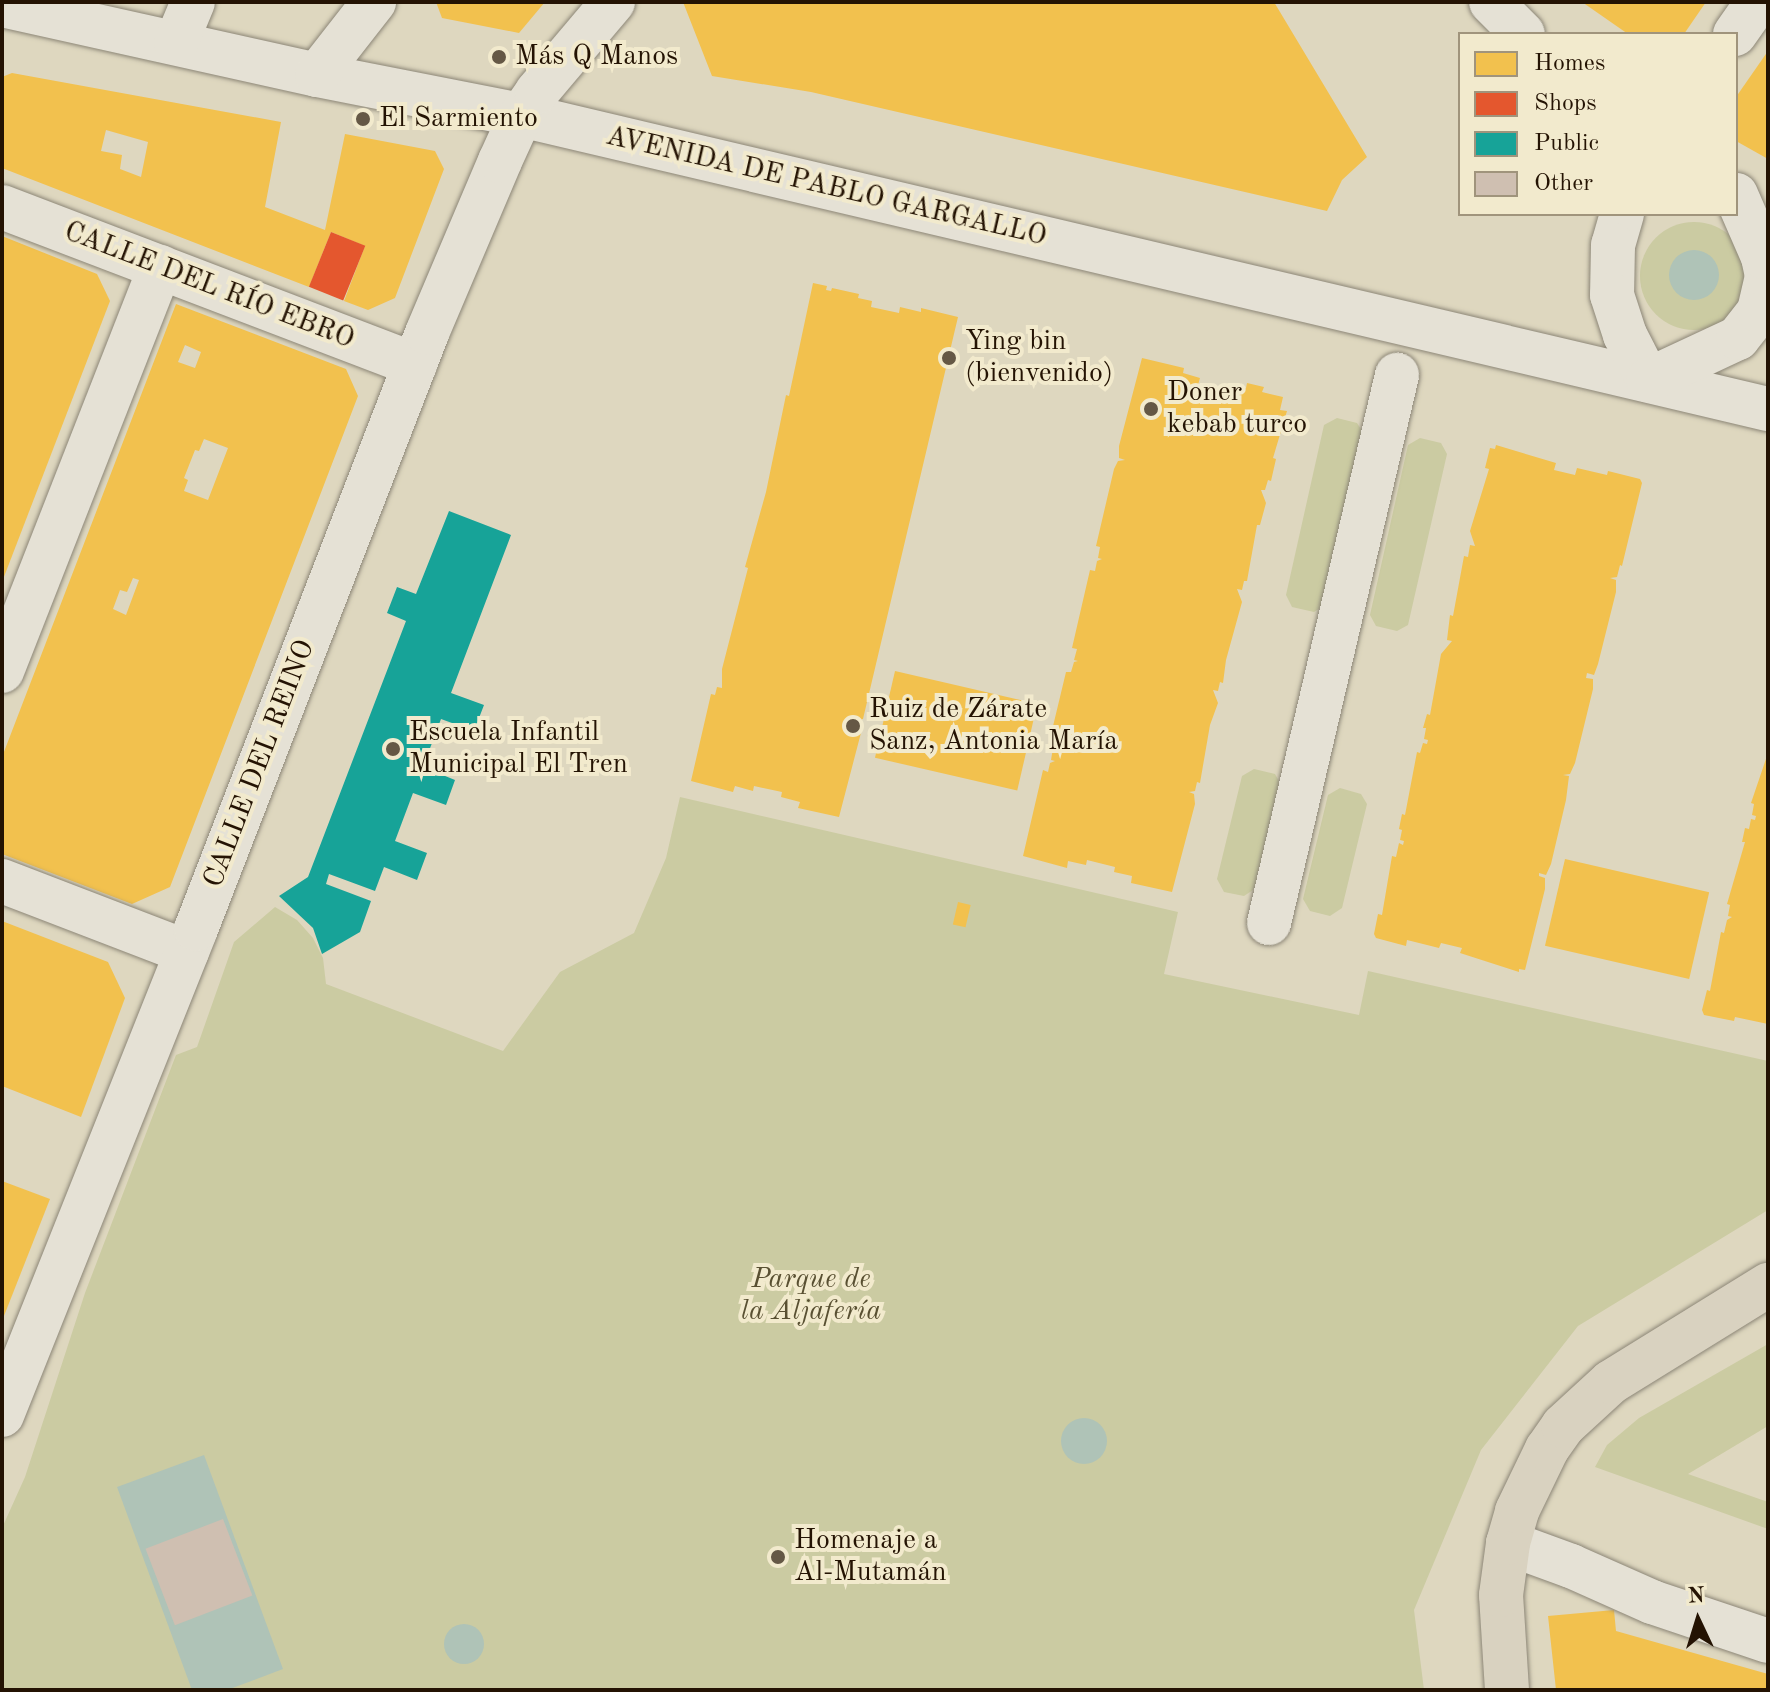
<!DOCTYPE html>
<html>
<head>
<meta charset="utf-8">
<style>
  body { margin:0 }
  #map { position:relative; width:1770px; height:1692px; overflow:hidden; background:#ded7bf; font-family:"Old Standard TT",serif }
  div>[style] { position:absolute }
  .green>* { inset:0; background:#cbcba2 }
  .round { border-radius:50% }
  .water>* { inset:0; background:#afc3b7 }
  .homes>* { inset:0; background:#f2c14e; transform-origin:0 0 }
  .shops>* { inset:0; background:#e4572e; transform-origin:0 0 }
  .public>* { inset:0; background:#17a398 }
  .building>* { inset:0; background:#cfbfb1; transform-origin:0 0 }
  .roads { filter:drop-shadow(0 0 2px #8c8677) drop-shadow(0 0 2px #8c8677) }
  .minor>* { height:44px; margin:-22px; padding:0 22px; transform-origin:22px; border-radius:22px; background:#e5e1d5 }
  .major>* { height:44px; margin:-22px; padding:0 22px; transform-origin:22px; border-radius:22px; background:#d9d2c0 }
  .dots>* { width:22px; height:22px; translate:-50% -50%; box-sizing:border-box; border:4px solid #f2eacd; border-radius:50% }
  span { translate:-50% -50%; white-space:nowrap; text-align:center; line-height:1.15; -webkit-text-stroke:8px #f2eacd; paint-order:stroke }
  .poi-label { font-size:28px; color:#241303 }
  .left { translate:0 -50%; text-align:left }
  .street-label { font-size:28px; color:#241303 }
  .park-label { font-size:28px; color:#595032; font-style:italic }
  .frame { position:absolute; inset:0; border:4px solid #241303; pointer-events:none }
  .legend { position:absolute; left:1458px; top:32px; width:280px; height:184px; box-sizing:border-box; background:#f2eacd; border:2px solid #a0947c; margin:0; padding:10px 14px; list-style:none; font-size:24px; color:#241303 }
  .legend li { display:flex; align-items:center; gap:16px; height:40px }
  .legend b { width:40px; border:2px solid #a0947c }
  .north { position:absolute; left:1658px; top:1580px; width:80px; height:80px; -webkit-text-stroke:6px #f2eacd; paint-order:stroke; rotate:356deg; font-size:22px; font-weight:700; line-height:32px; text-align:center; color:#241303 }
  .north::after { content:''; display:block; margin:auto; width:28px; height:36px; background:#241303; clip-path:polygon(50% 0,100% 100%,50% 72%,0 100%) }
</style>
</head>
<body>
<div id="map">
  <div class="green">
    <i class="round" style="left:1640px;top:222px;width:108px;height:108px"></i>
    <i style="clip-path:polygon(1337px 418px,1357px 423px,1364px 434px,1325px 605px,1314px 612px,1292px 607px,1286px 595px,1324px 425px)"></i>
    <i style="clip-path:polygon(1420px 438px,1441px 443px,1447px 454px,1408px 625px,1397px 631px,1376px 626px,1370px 615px,1408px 445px)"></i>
    <i style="clip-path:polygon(1254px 769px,1275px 774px,1281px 785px,1256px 888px,1244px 896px,1224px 892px,1217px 879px,1242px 776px)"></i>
    <i style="clip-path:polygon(1340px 788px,1361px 794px,1367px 804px,1342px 908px,1330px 916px,1310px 911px,1303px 899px,1328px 795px)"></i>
    <i style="clip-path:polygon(680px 797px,1178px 912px,1164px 974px,1359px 1015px,1368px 971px,1768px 1061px,1768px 1210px,1578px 1326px,1481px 1450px,1414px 1610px,1424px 1690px,2px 1690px,2px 1528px,25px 1477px,85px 1293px,176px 1055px,197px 1047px,234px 942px,275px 907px,297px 920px,313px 938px,323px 958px,326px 984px,503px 1051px,560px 972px,634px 933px,666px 858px)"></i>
    <i style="clip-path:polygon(1768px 1344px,1768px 1426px,1688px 1474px,1768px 1502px,1768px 1529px,1595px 1467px,1607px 1445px,1639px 1418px)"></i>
  </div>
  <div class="water">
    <i class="round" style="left:1669px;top:250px;width:50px;height:50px"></i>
    <i class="round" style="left:1061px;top:1418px;width:46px;height:46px"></i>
    <i style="clip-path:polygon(204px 1455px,283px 1669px,227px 1690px,192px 1690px,117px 1487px)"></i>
    <i class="round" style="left:444px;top:1624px;width:40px;height:40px"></i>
  </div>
  <div class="homes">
    <i style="clip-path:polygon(436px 2px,545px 2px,519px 33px,442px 18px)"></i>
    <i style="clip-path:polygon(683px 2px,1274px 2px,1367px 157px,1342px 180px,1327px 211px,811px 92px,712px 76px)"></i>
    <i style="clip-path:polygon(1582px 2px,1706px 2px,1684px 34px,1628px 34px)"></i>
    <i style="clip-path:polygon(1768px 51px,1768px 159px,1736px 141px,1736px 97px)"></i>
    <i style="clip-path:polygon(evenodd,12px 73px,281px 122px,265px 207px,325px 230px,345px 134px,435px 151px,444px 169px,395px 298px,368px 310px,344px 301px,365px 246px,331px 232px,309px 287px,2px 168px,2px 77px,12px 73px,106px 130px,148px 142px,141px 177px,120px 169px,122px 155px,101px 151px,106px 130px)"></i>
    <i style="clip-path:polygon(2px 236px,97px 274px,110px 301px,2px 582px)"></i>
    <i style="clip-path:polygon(813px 283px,827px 286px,826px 290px,831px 291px,832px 288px,859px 294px,858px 298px,872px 301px,871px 307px,899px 313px,900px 307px,921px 312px,921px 308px,958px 317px,863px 719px,856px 719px,862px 719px,862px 729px,839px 817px,798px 808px,800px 802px,781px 797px,782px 792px,754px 786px,753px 791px,735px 786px,733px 792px,691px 781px,711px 694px,715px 695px,717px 687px,722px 688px,722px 669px,748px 568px,745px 567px,766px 492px,786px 395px,789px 396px)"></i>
    <i style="clip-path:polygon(evenodd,176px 304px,346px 369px,358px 396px,170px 887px,132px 904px,2px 854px,2px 757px,176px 304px,185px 345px,201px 352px,195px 368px,178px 362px,185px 345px,176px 304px,204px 439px,228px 448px,208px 500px,184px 491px,188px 480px,184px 478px,195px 450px,199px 451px,204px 439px,176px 304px,133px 578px,139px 580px,126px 615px,113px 609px,120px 590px,127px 592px,133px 578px)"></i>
    <i style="clip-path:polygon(1142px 358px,1184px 368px,1183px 373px,1200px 378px,1198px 385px,1227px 391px,1229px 384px,1246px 388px,1247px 383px,1264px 387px,1262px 392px,1283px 397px,1280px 410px,1287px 411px,1273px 458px,1276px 459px,1271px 481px,1268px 480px,1265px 490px,1261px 490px,1266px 503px,1260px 525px,1257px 525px,1247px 581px,1244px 581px,1242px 590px,1237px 589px,1242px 602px,1226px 660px,1223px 683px,1220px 682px,1218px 691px,1213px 690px,1218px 703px,1210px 725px,1200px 783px,1197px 782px,1195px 791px,1189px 792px,1194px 794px,1195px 804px,1172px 892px,1131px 883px,1132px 876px,1114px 872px,1115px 867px,1087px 860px,1086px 865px,1068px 861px,1067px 868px,1023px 856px,1043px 770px,1048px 772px,1050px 763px,1055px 761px,1051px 760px,1053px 748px,1048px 747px,1066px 672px,1071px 672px,1074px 662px,1078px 661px,1074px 660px,1077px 649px,1072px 648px,1090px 570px,1095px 571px,1097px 561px,1102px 559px,1098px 558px,1100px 547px,1096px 546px,1114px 469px,1118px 461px,1125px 460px,1119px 458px,1119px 446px)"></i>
    <i style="clip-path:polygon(1496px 445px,1556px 463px,1554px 470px,1575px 475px,1577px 468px,1607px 475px,1608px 471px,1640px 479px,1642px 483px,1622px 566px,1620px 565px,1617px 577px,1610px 578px,1616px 580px,1616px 592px,1598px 664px,1594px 675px,1587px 673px,1586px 678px,1593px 679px,1593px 689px,1575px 763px,1570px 774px,1563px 775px,1569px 776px,1566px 800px,1551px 864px,1546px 875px,1539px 873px,1539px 876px,1545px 878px,1545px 889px,1525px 970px,1519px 969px,1519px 972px,1460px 953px,1462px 948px,1441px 943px,1439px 948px,1407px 940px,1406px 946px,1376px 938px,1374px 934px,1378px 914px,1382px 915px,1392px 856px,1396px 857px,1399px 843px,1403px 845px,1404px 841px,1400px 840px,1402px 830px,1399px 829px,1402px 814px,1405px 815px,1417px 752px,1420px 753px,1423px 743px,1427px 744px,1428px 740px,1424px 739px,1426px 728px,1423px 728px,1427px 714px,1430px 715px,1441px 654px,1452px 641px,1447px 640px,1450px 615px,1453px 616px,1464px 556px,1468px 557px,1470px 545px,1475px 546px,1470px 531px,1489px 469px,1485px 468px,1490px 448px,1495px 449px)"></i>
    <i style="left:895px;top:671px;width:146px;height:89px;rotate:13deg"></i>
    <i style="clip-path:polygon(1768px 753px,1768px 1024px,1735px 1017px,1734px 1021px,1704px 1015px,1702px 1010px,1707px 990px,1710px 991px,1721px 932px,1724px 933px,1727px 920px,1732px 917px,1728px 916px,1730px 905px,1727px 904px,1745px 842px,1742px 842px,1745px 828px,1749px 829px,1751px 819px,1755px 820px,1756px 816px,1752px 815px,1754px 804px,1751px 803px)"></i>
    <i style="left:1565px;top:859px;width:148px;height:89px;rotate:13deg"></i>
    <i style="left:958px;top:902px;width:13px;height:23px;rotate:13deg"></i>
    <i style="clip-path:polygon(2px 921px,108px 962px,125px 998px,81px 1117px,2px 1086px)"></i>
    <i style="clip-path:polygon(2px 1181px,50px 1199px,2px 1321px)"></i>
    <i style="clip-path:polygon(1614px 1610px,1616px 1631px,1768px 1674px,1768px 1690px,1556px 1690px,1548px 1616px)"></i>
  </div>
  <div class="shops">
    <i style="left:331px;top:232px;width:37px;height:59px;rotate:22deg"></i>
  </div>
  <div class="public">
    <i style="clip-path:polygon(449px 511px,511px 535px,451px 693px,484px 705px,474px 731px,441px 719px,423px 767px,455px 780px,446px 805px,413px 793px,395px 841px,427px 853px,417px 880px,384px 867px,375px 891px,329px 874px,326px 884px,371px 901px,360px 932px,322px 954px,313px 928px,279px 896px,308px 877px,406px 621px,387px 613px,397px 587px,416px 594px)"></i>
  </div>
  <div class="building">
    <i style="left:223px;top:1519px;width:82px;height:83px;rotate:69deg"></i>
  </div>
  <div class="roads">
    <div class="minor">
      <i style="left:1491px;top:2px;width:45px;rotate:45deg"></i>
      <i style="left:2px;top:5px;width:323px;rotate:12.5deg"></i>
      <i style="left:317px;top:75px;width:208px;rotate:11.1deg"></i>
      <i style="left:521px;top:115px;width:1281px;rotate:13.27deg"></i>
      <i style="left:1735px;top:34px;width:39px;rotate:-55deg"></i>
      <i style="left:176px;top:43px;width:44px;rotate:-67.5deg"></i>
      <i style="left:317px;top:75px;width:93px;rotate:-52deg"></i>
      <i style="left:2px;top:207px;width:442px;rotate:20.9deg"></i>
      <i style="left:1622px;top:214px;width:32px;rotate:106deg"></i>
      <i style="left:1613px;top:245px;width:50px;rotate:91.1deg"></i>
      <i style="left:1612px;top:295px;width:42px;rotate:72deg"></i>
      <i style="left:1625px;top:335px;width:51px;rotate:62.9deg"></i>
      <i style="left:1648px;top:380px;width:99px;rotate:-25deg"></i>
      <i style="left:1738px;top:338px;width:34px;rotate:-52deg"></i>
      <i style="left:1759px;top:311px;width:36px;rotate:-77deg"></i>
      <i style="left:1767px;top:276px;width:19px;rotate:-102deg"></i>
      <i style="left:1763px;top:257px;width:68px;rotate:-113.5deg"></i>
      <i style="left:2px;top:671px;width:434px;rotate:-68.6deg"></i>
      <i style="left:2px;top:881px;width:198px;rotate:21deg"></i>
      <i style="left:1269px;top:923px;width:563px;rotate:-76.85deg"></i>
      <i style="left:2px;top:1415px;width:523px;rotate:-68.24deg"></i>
      <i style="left:196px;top:929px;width:639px;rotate:-68.81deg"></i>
      <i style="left:427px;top:333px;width:187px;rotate:-67deg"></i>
      <i style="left:500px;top:161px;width:51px;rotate:-65.5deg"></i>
      <i style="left:521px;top:115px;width:28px;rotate:-55deg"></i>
      <i style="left:537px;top:92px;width:118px;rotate:-49.8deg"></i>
      <i style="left:1508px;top:1543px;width:67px;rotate:20.1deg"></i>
      <i style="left:1571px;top:1566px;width:89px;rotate:24deg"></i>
      <i style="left:1652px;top:1602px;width:122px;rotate:18.6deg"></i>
    </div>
    <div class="major">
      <i style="left:1507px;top:1690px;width:95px;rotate:-93.6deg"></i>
      <i style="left:1501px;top:1595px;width:52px;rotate:-82.3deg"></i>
      <i style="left:1508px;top:1543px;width:33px;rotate:-74deg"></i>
      <i style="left:1517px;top:1511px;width:69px;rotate:-64.2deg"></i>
      <i style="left:1547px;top:1449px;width:28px;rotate:-55deg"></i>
      <i style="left:1563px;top:1426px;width:65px;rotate:-42.5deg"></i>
      <i style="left:1611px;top:1382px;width:185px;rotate:-31.7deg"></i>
    </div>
  </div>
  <div class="dots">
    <i style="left:499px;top:57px;background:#655845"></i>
    <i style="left:363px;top:119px;background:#655845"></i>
    <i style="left:949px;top:358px;background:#655845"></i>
    <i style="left:1151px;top:409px;background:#655845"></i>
    <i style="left:853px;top:726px;background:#655845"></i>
    <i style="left:393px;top:749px;background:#655845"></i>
    <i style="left:778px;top:1557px;background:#655845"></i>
  </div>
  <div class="poi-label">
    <span class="left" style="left:515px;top:57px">Más Q Manos</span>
    <span class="left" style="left:379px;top:119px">El Sarmiento</span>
    <span class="left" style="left:965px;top:358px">Ying bin<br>(bienvenido)</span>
    <span class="left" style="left:1167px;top:409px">Doner<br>kebab turco</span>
    <span class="left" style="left:869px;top:726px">Ruiz de Zárate<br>Sanz, Antonia María</span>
    <span class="left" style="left:409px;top:749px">Escuela Infantil<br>Municipal El Tren</span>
    <span class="left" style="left:794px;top:1557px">Homenaje a<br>Al-Mutamán</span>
  </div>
  <div class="street-label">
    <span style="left:826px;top:187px;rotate:13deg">AVENIDA DE PABLO GARGALLO</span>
    <span style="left:209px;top:286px;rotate:21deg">CALLE DEL RÍO EBRO</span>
    <span style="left:260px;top:764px;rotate:-69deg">CALLE DEL REINO</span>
  </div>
  <div class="park-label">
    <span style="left:811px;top:1296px">Parque de<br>la Aljafería</span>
  </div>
  <div class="frame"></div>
  <ul class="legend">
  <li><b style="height:22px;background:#f2c14e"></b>Homes</li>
  <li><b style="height:22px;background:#e4572e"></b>Shops</li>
  <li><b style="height:22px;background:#17a398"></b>Public</li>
  <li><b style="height:22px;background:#cfbfb1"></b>Other</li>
  </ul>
  <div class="north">N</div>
</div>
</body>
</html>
